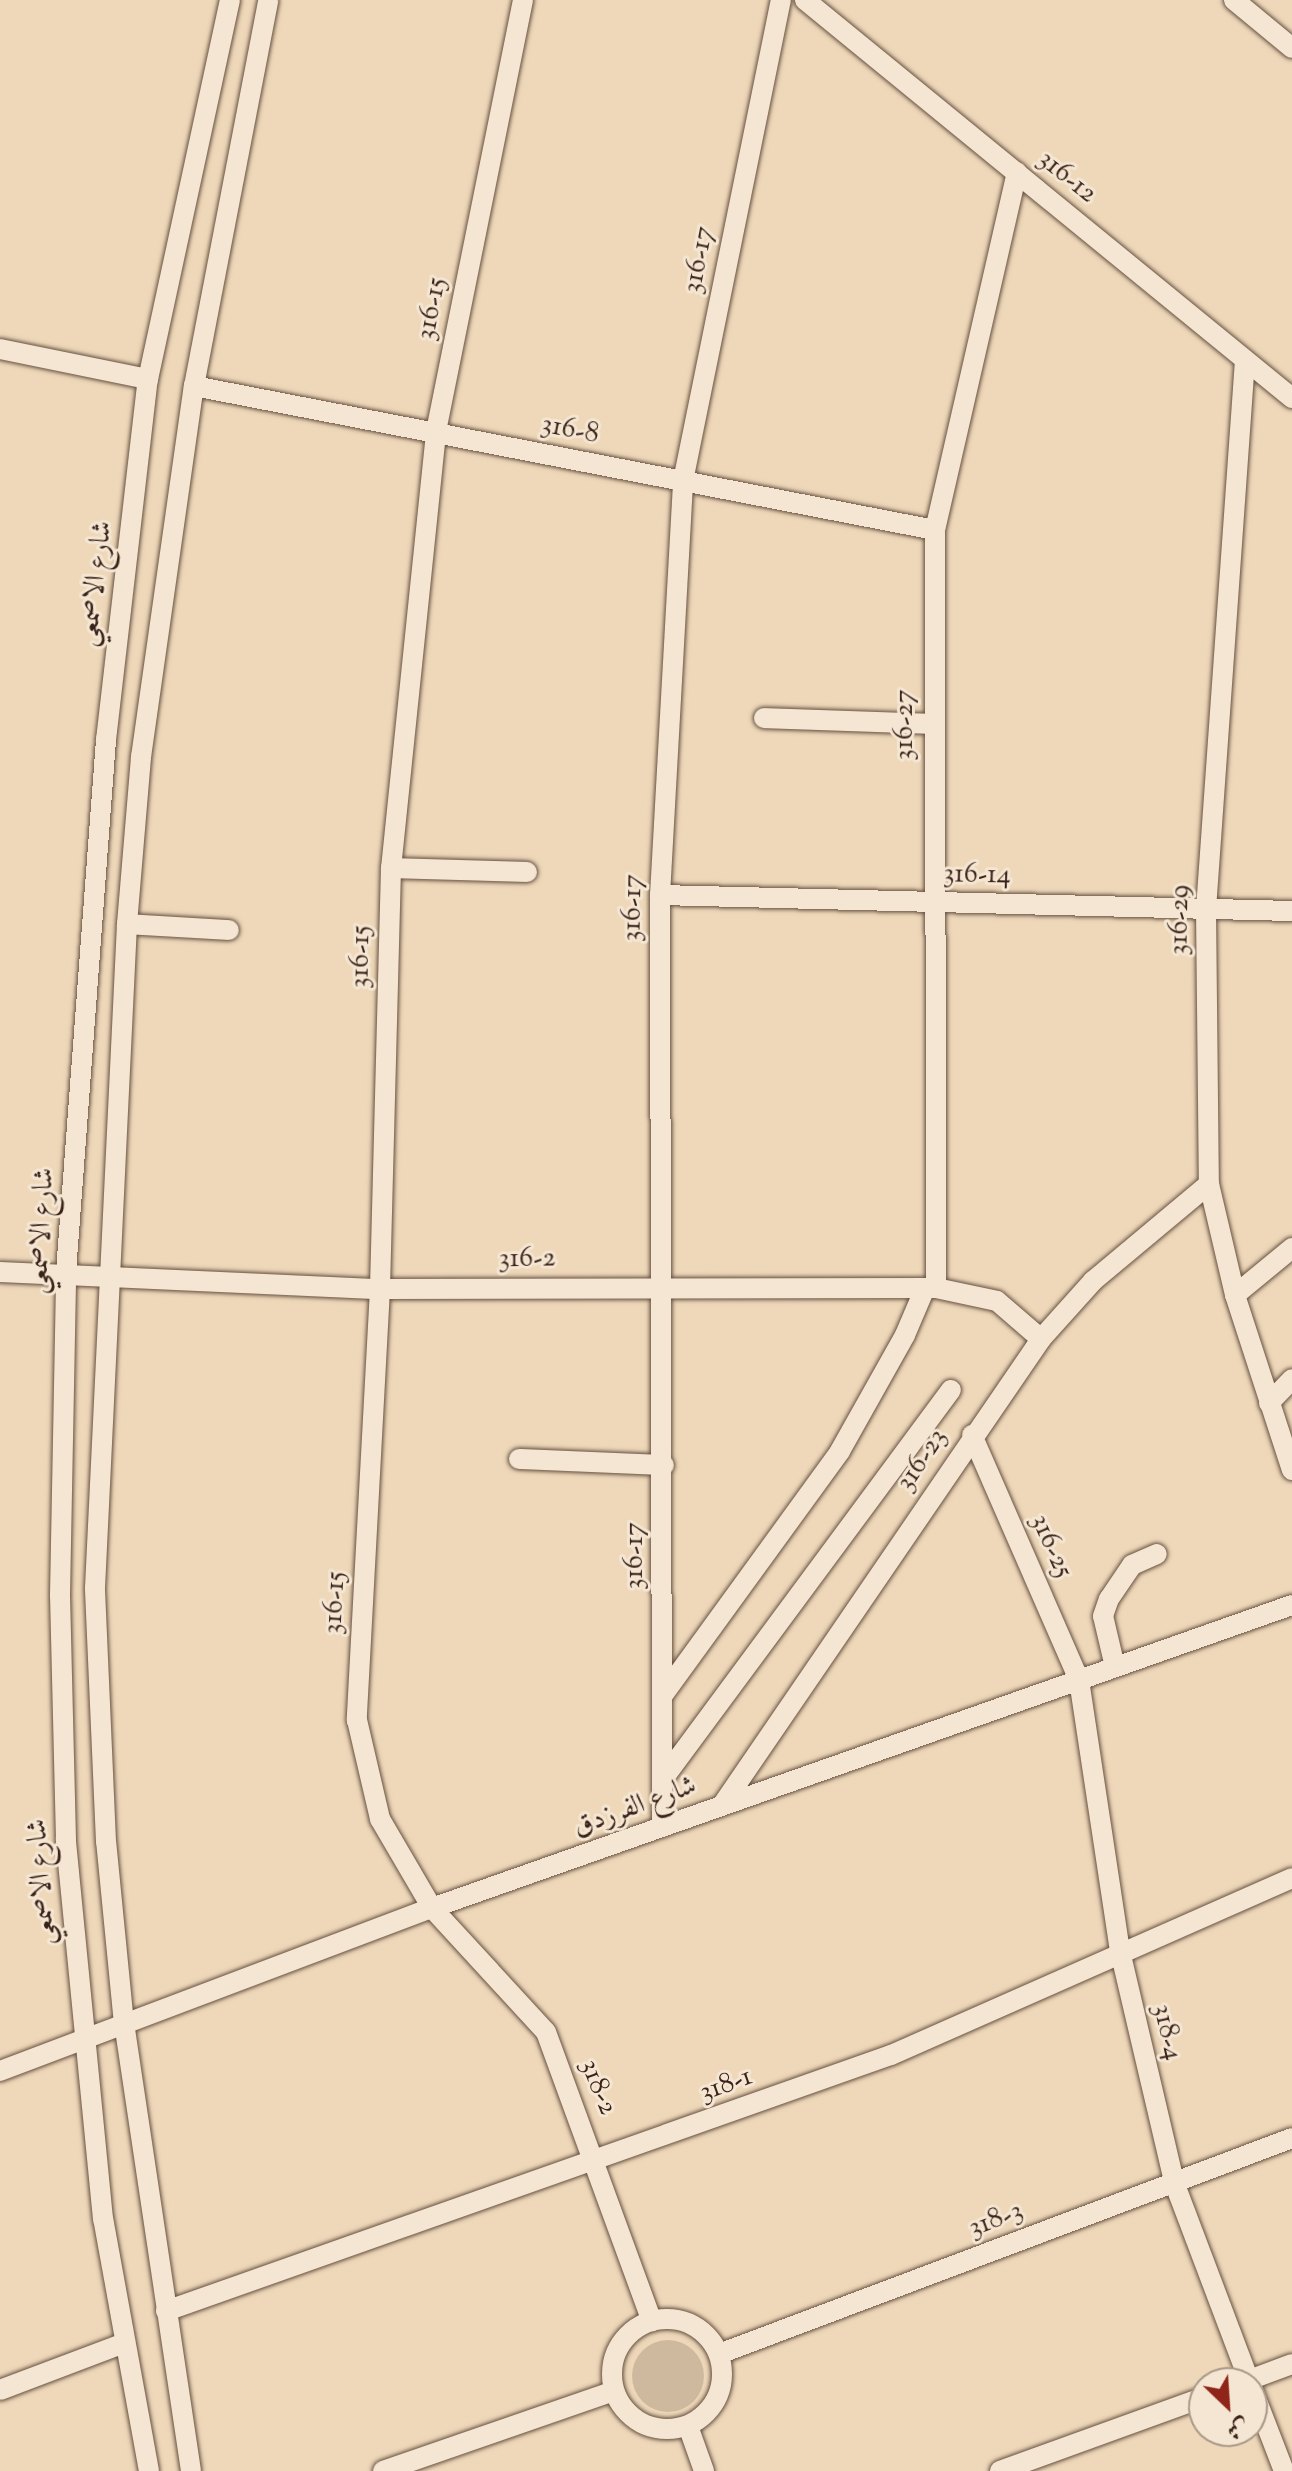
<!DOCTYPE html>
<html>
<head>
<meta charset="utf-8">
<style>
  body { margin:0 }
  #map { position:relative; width:1292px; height:2471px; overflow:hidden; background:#eed8b9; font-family:"Sorts Mill Goudy",Amiri,serif }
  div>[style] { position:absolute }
  .green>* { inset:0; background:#cfb99e }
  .round { border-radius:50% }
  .roads { filter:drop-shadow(0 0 2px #675041) drop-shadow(0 0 2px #675041) }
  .minor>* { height:20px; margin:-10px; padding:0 10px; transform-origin:10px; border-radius:10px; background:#f4e6d2 }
  .minor>.ring { margin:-10px; padding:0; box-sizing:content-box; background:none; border:20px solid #f4e6d2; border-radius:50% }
  span { translate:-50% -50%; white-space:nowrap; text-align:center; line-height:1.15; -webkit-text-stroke:6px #f4e6d2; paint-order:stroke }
  .street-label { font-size:28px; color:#3a2219 }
  .north { position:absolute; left:1188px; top:2367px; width:80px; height:80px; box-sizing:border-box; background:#f4e6d2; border:2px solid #aa9888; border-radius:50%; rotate:155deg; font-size:22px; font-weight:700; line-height:32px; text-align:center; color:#3a2219 }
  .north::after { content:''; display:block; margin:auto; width:28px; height:36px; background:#8f2418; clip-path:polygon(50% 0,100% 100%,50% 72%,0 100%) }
</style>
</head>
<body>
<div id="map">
  <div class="green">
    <i class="round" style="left:632px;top:2340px;width:72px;height:72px"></i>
  </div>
  <div class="roads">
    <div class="minor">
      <i style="left:523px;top:0;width:442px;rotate:101.4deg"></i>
      <i style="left:436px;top:433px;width:437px;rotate:95.9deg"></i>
      <i style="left:391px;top:868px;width:421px;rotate:91.5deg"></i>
      <i style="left:380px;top:1289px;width:432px;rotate:93.1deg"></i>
      <i style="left:357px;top:1720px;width:102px;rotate:76.9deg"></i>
      <i style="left:380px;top:1819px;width:103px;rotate:59.7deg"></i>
      <i style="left:432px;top:1908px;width:168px;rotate:47.4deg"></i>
      <i style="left:546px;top:2032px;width:308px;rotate:69.9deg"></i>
      <i style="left:805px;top:0;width:629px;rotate:39.26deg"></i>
      <i style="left:1234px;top:0;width:75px;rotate:39.6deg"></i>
      <i style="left:0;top:349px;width:151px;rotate:11.5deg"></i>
      <i style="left:1245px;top:360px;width:550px;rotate:94.06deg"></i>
      <i style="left:1206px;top:909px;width:275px;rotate:89.4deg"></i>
      <i style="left:1209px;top:1184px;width:114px;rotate:76.8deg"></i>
      <i style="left:1235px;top:1295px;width:184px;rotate:72deg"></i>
      <i style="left:194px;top:386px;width:755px;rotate:11deg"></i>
      <i style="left:764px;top:718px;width:168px;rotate:2deg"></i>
      <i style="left:391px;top:868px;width:136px;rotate:1.7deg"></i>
      <i style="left:660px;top:895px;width:632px;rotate:1.45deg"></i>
      <i style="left:127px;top:924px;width:102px;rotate:3.4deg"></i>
      <i style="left:0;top:1272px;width:380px;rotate:2.6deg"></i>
      <i style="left:380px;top:1289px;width:556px;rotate:-0.1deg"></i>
      <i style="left:936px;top:1288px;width:62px;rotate:12deg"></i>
      <i style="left:997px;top:1301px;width:58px;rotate:40.8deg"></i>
      <i style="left:936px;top:1288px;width:758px;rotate:-90.08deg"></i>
      <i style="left:935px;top:530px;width:367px;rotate:-77.1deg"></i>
      <i style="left:1235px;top:1295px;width:74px;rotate:-39.5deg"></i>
      <i style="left:1269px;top:1403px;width:33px;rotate:-46deg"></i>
      <i style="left:972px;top:1435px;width:267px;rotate:66.4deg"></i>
      <i style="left:1079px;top:1680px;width:274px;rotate:81.4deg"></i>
      <i style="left:1120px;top:1951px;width:237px;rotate:76.8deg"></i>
      <i style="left:1174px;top:2182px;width:215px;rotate:69.3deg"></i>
      <i style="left:519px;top:1459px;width:145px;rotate:2.4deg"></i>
      <i style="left:1115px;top:1667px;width:52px;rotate:-103.2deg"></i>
      <i style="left:1103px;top:1616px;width:18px;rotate:-71deg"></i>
      <i style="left:1109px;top:1599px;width:41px;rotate:-55.9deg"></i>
      <i style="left:1132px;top:1565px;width:27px;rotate:-24deg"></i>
      <i style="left:663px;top:1695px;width:301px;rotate:-54deg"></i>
      <i style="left:840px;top:1451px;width:133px;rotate:-60.7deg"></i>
      <i style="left:905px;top:1335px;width:51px;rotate:-66.9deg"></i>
      <i style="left:663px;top:1779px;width:484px;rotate:-53.5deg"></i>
      <i style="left:723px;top:1804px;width:563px;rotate:-55.63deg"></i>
      <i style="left:1041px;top:1339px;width:78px;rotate:-48.1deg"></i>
      <i style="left:1093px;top:1281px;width:151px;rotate:-39.9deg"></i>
      <i style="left:662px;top:1827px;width:932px;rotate:-90.12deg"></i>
      <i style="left:660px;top:895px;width:415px;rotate:-86.8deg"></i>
      <i style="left:683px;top:481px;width:491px;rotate:-78.5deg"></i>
      <i style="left:0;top:2071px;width:462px;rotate:-20.7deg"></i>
      <i style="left:432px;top:1908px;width:912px;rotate:-19.41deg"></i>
      <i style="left:166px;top:2311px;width:769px;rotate:-19.45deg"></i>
      <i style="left:891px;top:2055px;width:438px;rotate:-23.8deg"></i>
      <i class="ring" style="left:612px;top:2319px;width:90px;height:90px"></i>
      <i style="left:719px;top:2354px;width:612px;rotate:-20.65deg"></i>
      <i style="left:1241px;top:2383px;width:54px;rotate:-20.4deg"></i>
      <i style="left:1252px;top:2388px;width:89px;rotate:68.9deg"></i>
      <i style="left:0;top:2390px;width:130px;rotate:-20.7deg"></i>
      <i style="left:688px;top:2426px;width:48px;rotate:70.4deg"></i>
      <i style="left:149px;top:2471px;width:256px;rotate:-100.3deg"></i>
      <i style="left:103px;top:2219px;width:381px;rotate:-95.6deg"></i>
      <i style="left:66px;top:1840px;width:245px;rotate:-91.4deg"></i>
      <i style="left:60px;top:1595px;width:323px;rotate:-88.9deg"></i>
      <i style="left:66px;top:1272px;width:534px;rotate:-85.7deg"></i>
      <i style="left:106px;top:740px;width:363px;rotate:-83.4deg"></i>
      <i style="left:148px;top:379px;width:388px;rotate:-77.8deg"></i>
      <i style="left:191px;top:2471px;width:452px;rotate:-98.5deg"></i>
      <i style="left:124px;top:2024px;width:183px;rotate:-95.6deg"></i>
      <i style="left:106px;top:1842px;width:254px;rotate:-92.5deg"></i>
      <i style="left:95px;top:1588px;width:665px;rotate:-87.24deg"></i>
      <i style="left:127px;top:924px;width:168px;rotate:-85.2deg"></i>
      <i style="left:141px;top:757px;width:375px;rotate:-81.9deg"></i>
      <i style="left:194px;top:386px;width:393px;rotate:-79.1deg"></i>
      <i style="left:383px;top:2471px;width:244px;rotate:-19.1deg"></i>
      <i style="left:1000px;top:2471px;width:217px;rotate:-19.9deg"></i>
    </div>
  </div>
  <div class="street-label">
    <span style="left:1067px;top:177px;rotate:39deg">316-12</span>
    <span style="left:699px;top:260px;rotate:-79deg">316-17</span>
    <span style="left:432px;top:309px;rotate:-79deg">316-15</span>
    <span style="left:570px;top:430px;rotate:11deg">316-8</span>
    <span style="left:96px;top:584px;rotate:-83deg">شارع الاصمعي</span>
    <span style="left:905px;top:725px;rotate:-90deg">316-27</span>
    <span style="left:977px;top:875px;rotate:1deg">316-14</span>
    <span style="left:633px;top:908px;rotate:-89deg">316-17</span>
    <span style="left:1180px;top:920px;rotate:-89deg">316-29</span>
    <span style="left:361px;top:957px;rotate:-89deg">316-15</span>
    <span style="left:42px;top:1231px;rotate:-87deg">شارع الاصمعي</span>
    <span style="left:527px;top:1259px;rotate:-1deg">316-2</span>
    <span style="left:922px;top:1460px;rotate:-56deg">316-23</span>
    <span style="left:1051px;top:1546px;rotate:66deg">316-25</span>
    <span style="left:635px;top:1556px;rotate:-90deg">316-17</span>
    <span style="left:335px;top:1603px;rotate:-87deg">316-15</span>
    <span style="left:635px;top:1807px;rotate:-20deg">شارع الفرزدق</span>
    <span style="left:42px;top:1882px;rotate:-94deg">شارع الاصمعي</span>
    <span style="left:1167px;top:2032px;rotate:77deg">318-4</span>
    <span style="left:726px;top:2085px;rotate:-20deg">318-1</span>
    <span style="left:598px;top:2087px;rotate:68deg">318-2</span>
    <span style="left:996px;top:2220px;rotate:-21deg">318-3</span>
  </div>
  <div class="north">ش</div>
</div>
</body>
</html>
